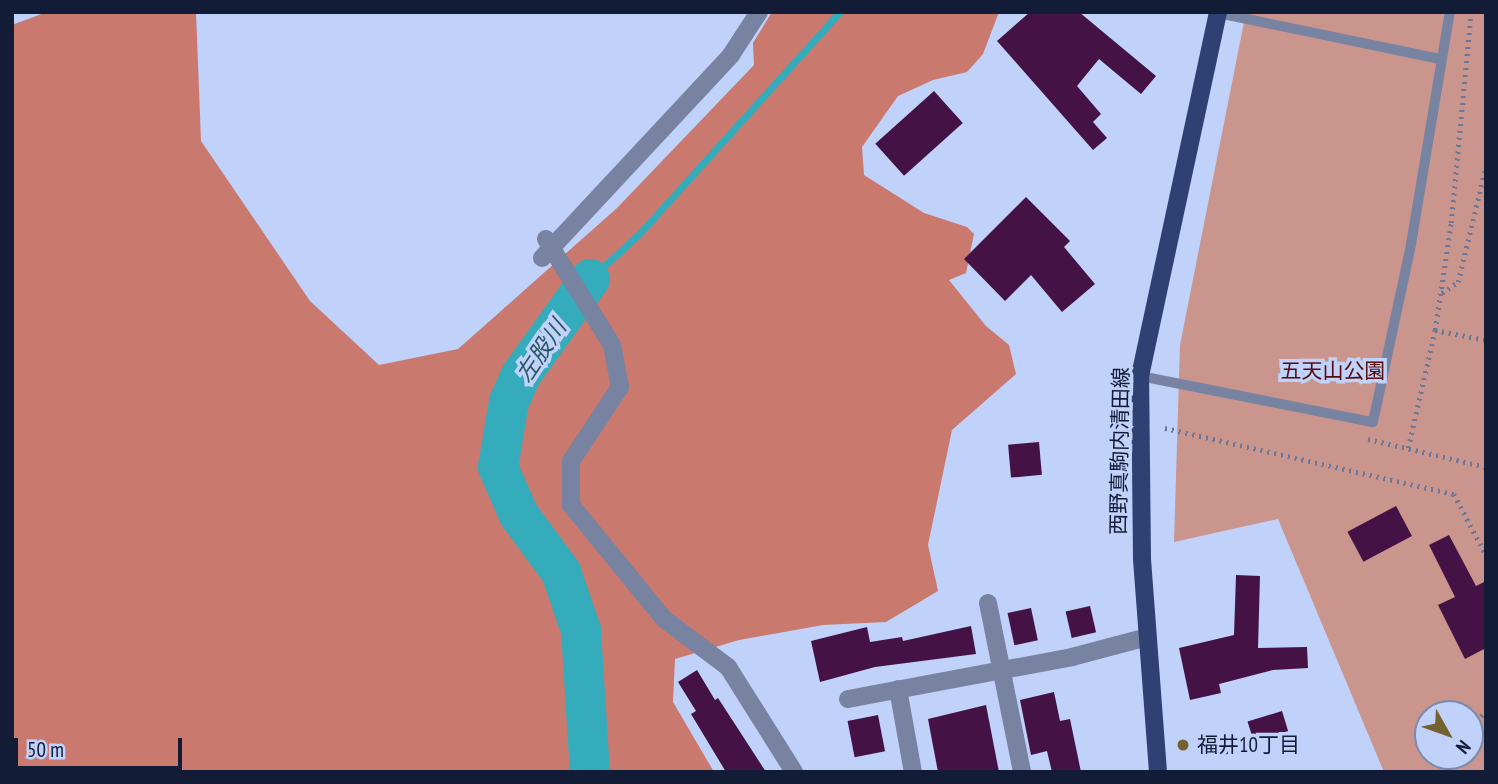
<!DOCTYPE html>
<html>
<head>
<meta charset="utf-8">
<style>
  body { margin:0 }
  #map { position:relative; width:1498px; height:784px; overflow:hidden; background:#c0d1fa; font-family:"PT Sans Narrow","Noto Sans JP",sans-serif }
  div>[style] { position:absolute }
  .green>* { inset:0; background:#ca958d }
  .forest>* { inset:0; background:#ca796f }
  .stream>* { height:7px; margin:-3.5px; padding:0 3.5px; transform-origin:3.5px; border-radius:3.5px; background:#34acbb }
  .river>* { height:40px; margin:-20px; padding:0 20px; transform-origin:20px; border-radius:20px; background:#34acbb }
  .building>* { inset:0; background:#451245; transform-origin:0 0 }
  .path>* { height:4.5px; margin-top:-2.25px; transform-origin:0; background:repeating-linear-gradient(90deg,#6a7799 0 2px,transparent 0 7px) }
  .lane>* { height:10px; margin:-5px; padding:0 5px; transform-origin:5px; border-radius:5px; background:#7783a0 }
  .street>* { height:18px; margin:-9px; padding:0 9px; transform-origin:9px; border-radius:9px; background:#7783a0 }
  .primary>* { height:18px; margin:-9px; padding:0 9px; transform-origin:9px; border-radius:9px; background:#2f4173 }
  .street-bridge>* { height:18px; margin:-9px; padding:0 9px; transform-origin:9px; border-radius:9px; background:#7783a0 }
  .dots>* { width:19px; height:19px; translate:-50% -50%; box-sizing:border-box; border:4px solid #c0d1fa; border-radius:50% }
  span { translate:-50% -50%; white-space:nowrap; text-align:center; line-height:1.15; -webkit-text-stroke:7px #c0d1fa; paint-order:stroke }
  .park-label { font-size:21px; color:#560a09 }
  .street-label { font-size:21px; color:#131c36 }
  .poi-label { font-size:21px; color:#131c36 }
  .left { translate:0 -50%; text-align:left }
  .water-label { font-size:23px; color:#27585f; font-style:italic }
  .frame { position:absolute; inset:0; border:14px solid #131c36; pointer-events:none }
  .north { position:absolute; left:1414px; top:700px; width:70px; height:70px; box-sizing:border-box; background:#c0d1fa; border:2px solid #7b89ac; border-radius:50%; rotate:130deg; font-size:19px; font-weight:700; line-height:28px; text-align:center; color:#131c36 }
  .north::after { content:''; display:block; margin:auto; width:24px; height:32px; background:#756130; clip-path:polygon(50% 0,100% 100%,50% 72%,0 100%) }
  .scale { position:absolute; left:14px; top:738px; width:168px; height:32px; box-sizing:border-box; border:4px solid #131c36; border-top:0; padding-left:9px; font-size:21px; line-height:24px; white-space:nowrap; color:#131c36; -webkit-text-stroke:5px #c0d1fa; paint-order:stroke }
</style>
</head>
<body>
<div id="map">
  <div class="green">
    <i style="clip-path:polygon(evenodd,1246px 12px,1486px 12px,1486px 772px,1384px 772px,1278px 519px,1174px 542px,1180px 345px,1246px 12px,1428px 714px,1470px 714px,1470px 756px,1428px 756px,1428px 714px)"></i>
  </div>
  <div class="forest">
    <i style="clip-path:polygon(47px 12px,196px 12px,201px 141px,310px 301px,379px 365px,458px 349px,617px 208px,754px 65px,753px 43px,772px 12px,999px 12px,983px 54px,967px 72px,933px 80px,898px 96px,862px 147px,864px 175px,924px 213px,967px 227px,974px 234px,966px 273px,949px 280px,986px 326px,1009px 345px,1016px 374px,952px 430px,928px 545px,938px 591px,886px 622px,823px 625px,739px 640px,675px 659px,673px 702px,714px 772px,12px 772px,12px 25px)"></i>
  </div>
  <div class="stream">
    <i style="left:590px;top:279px;width:68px;rotate:-42.6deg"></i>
    <i style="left:640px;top:233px;width:298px;rotate:-47.9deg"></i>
  </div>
  <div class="river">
    <i style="left:590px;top:279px;width:118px;rotate:125.7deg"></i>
    <i style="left:521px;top:375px;width:30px;rotate:114deg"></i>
    <i style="left:509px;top:402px;width:66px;rotate:99.6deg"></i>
    <i style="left:498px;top:467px;width:52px;rotate:66.4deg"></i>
    <i style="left:519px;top:515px;width:71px;rotate:53.6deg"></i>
    <i style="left:561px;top:572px;width:61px;rotate:71deg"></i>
    <i style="left:581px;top:630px;width:142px;rotate:86.4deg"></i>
  </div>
  <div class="building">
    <i style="clip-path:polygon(1030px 12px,1079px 12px,1156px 76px,1141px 94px,1099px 59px,1077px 86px,1101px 114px,1093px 122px,1107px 138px,1093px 150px,997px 41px)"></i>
    <i style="left:934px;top:91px;width:43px;height:79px;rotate:48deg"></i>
    <i style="clip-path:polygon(1026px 197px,1070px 241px,1064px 247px,1095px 284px,1062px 312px,1031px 275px,1005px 301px,964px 259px)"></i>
    <i style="left:1039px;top:442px;width:33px;height:31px;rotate:85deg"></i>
    <i style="left:1396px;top:506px;width:34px;height:55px;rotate:62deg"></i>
    <i style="clip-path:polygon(1449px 535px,1476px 586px,1486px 581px,1486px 648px,1465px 659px,1438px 605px,1455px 597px,1429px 545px)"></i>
    <i style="clip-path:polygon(1236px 575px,1260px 576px,1258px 648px,1307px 647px,1308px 668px,1273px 670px,1219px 684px,1221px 693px,1190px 700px,1179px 648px,1234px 635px)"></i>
    <i style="left:1090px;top:606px;width:27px;height:25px;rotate:77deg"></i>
    <i style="left:1031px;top:608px;width:33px;height:24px;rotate:78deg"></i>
    <i style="clip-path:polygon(971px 626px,976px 654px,875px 667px,820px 682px,811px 641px,867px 627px,870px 642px,902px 637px,903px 641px)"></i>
    <i style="clip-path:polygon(697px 670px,715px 700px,718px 698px,766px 772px,726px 772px,691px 714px,696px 711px,678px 682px)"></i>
    <i style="clip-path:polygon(1054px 692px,1060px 721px,1070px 719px,1081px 772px,1052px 772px,1047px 751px,1031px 755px,1020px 700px)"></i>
    <i style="clip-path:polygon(986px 705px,999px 772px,938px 772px,928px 719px)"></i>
    <i style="left:1282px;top:711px;width:21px;height:36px;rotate:73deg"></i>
    <i style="left:878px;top:715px;width:37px;height:31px;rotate:79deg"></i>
    <i style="left:1230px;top:735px;width:18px;height:17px;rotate:77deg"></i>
  </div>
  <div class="path">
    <i style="left:1442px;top:293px;width:19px;rotate:-35deg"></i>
    <i style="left:1458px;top:282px;width:120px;rotate:-76.5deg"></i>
    <i style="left:1435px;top:330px;width:108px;rotate:-81.5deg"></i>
    <i style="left:1451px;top:223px;width:212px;rotate:-84.6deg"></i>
    <i style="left:1165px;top:428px;width:296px;rotate:12.9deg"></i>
    <i style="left:1454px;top:494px;width:69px;rotate:62.3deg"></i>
    <i style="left:1368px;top:439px;width:121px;rotate:13.3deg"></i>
    <i style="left:1408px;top:448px;width:121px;rotate:-77.1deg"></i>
    <i style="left:1435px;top:330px;width:52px;rotate:11.1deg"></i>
    <i style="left:1470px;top:725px;width:21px;rotate:-39deg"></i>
    <i style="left:1455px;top:756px;width:16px;rotate:79deg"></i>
  </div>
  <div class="lane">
    <i style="left:1218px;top:13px;width:228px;rotate:11.7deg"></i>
    <i style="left:1140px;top:376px;width:237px;rotate:11.2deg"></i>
    <i style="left:1373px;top:422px;width:182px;rotate:-77.9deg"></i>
    <i style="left:1411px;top:244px;width:235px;rotate:-80.5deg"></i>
  </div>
  <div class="street">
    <i style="left:542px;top:258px;width:277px;rotate:-47deg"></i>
    <i style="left:731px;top:55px;width:51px;rotate:-56.9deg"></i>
    <i style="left:612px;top:345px;width:43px;rotate:79.2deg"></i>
    <i style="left:620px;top:387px;width:89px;rotate:123.5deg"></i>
    <i style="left:571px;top:461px;width:44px;rotate:90deg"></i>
    <i style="left:571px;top:505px;width:147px;rotate:50.8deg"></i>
    <i style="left:664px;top:619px;width:80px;rotate:36.9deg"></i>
    <i style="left:728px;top:667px;width:124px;rotate:57.8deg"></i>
    <i style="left:988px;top:603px;width:172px;rotate:78.6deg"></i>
    <i style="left:898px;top:689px;width:84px;rotate:79.8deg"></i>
    <i style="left:848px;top:699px;width:228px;rotate:-10.6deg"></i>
    <i style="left:1072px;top:657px;width:78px;rotate:-14.9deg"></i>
  </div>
  <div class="primary">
    <i style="left:1158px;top:772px;width:214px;rotate:-94.3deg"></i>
    <i style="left:1142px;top:559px;width:183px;rotate:-90.6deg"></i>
    <i style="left:1140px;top:376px;width:372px;rotate:-77.9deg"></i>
  </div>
  <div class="street-bridge">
    <i style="left:546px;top:239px;width:125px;rotate:58.1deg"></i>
  </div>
  <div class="dots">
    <i style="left:1183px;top:745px;background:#756130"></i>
  </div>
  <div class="park-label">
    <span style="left:1333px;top:371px">五天山公園</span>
  </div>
  <div class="street-label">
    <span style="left:1120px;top:451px;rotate:-89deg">西野真駒内清田線</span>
  </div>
  <div class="poi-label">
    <span class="left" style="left:1197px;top:745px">福井10丁目</span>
  </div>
  <div class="water-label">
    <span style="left:541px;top:351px;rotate:-56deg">左股川</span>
  </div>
  <div class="frame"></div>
  <div class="north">N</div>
  <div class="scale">50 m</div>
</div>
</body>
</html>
